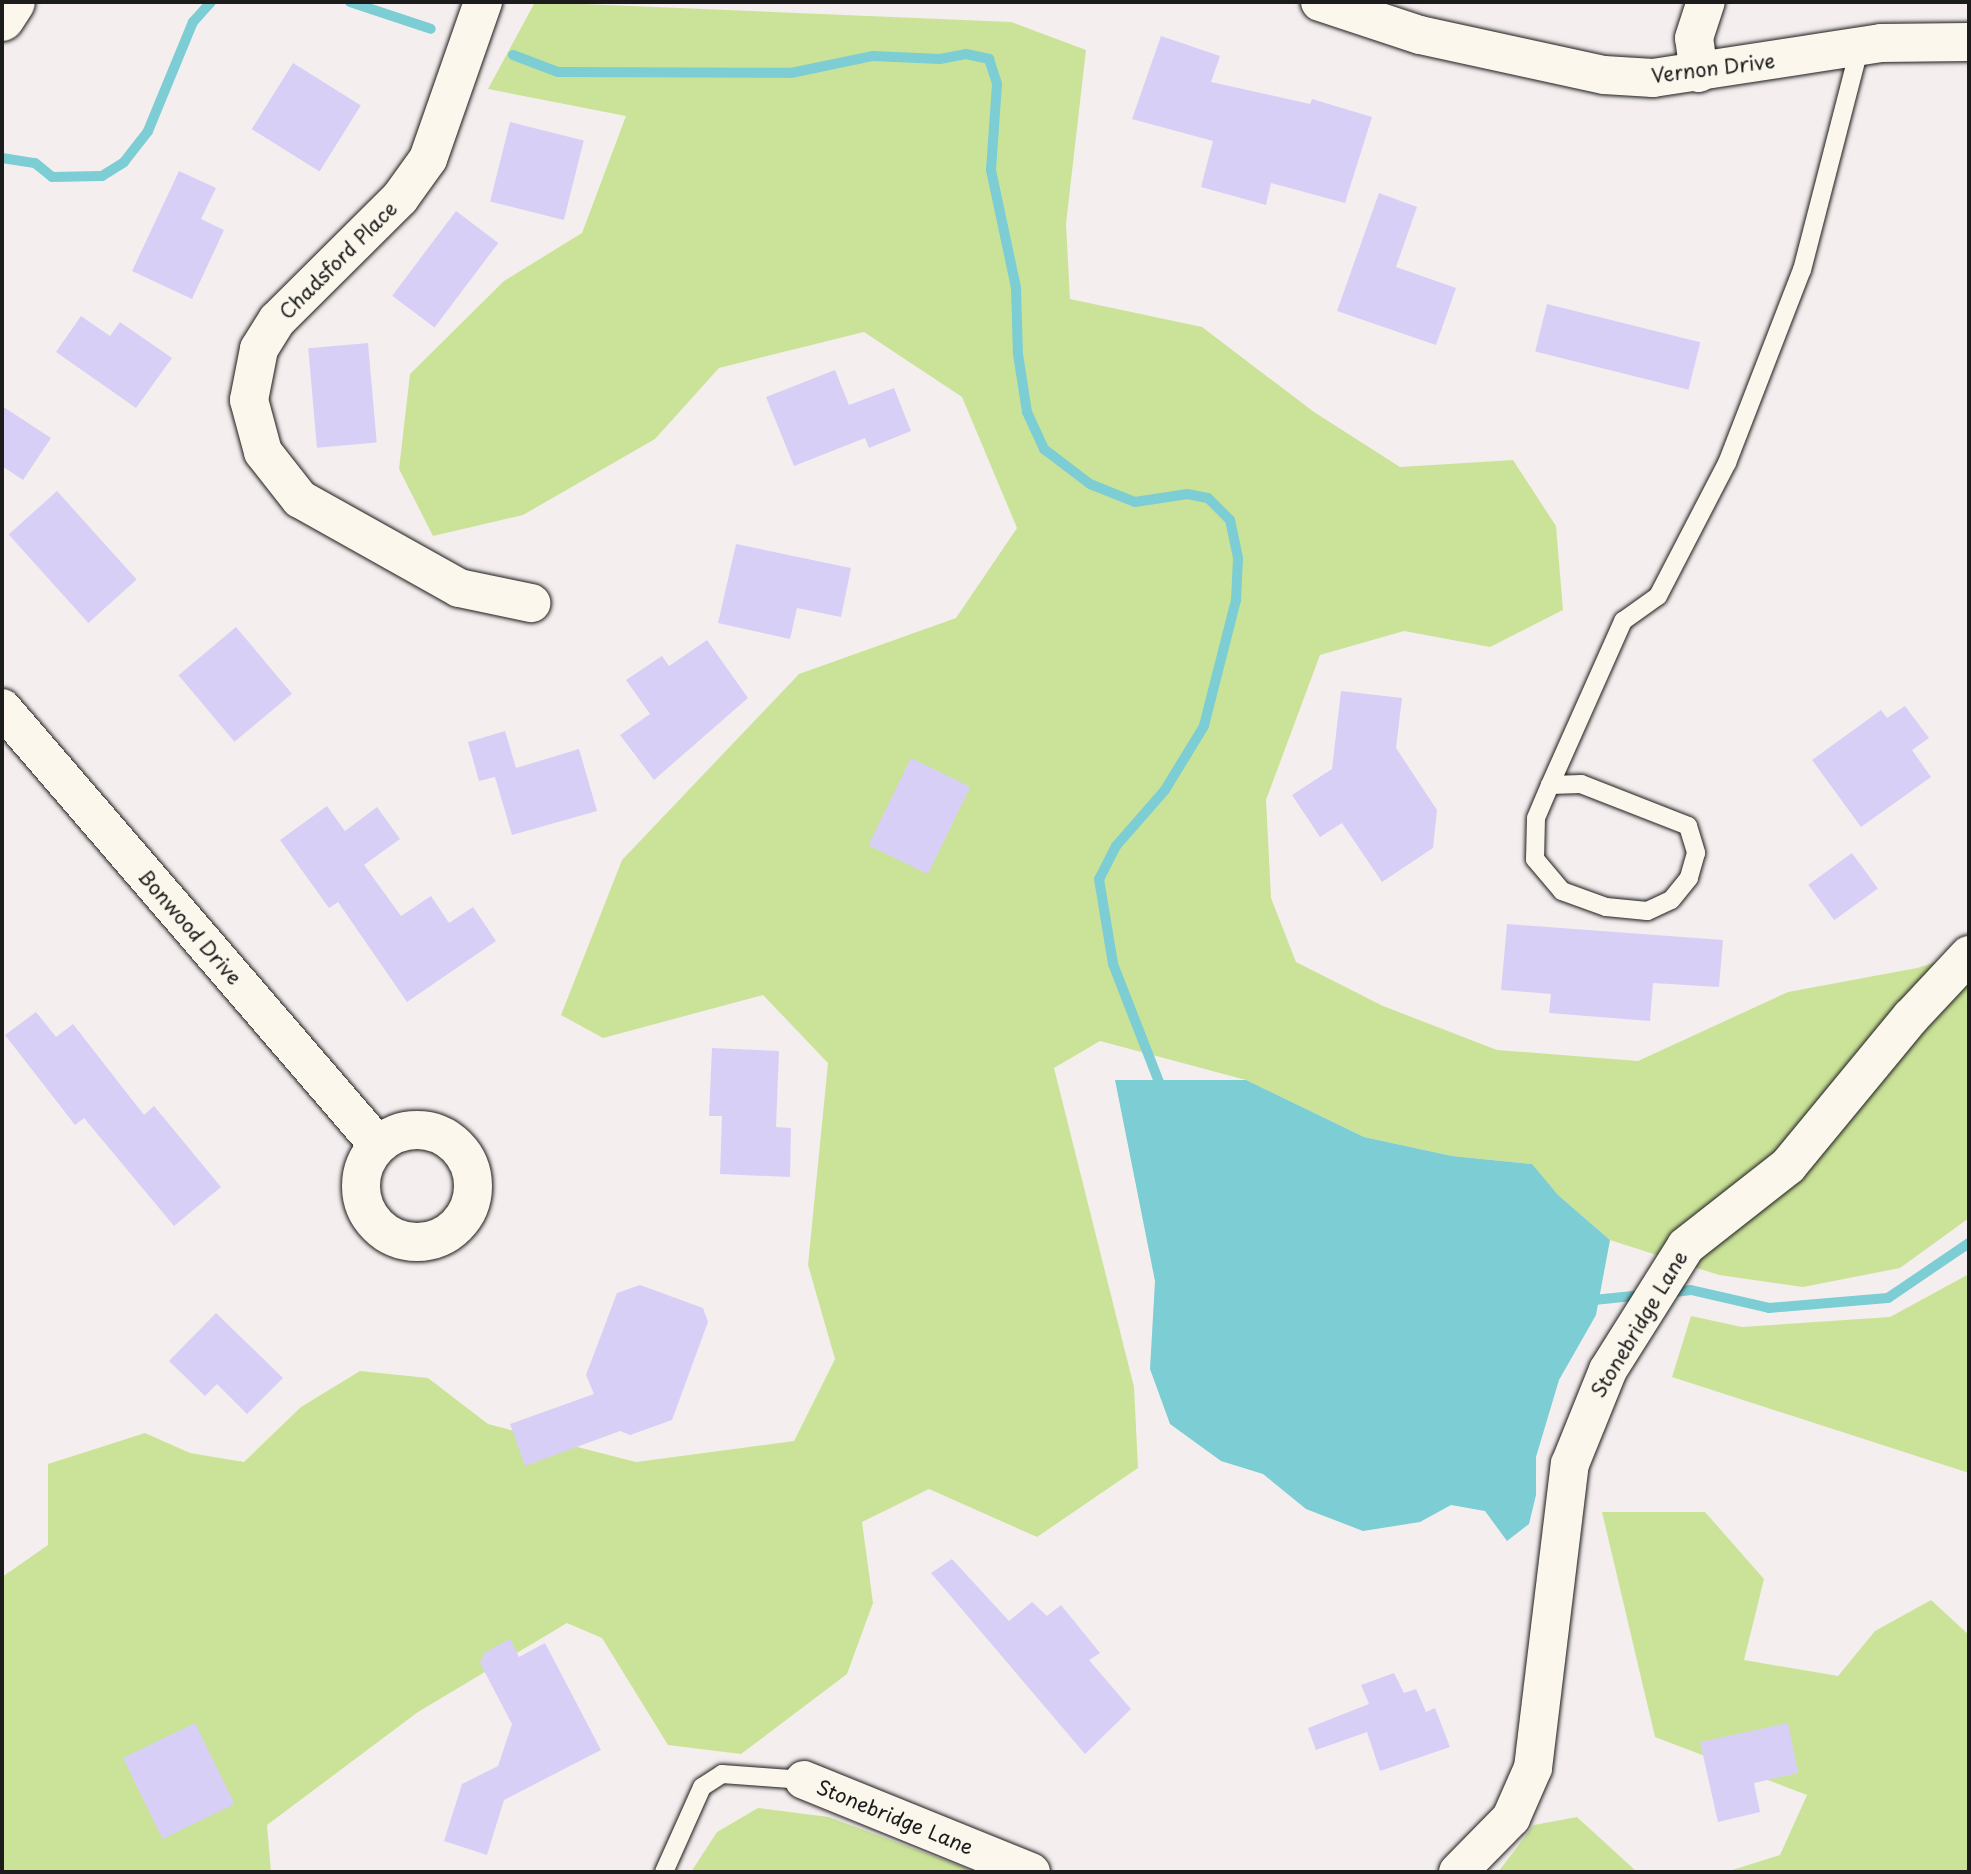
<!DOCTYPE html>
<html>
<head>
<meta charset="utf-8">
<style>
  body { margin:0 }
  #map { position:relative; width:1971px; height:1874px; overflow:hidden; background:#f4efee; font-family:"Playpen Sans",sans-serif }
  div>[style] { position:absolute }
  .green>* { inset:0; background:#cbe399 }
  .water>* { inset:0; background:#7ccdd4 }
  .stream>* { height:10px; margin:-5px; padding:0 5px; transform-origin:5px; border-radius:5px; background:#7ccdd4 }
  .building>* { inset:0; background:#d8cff7; transform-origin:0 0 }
  .roads { filter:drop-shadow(0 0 2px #1c1c1c) drop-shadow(0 0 2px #1c1c1c) }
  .service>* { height:18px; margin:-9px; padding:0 9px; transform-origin:9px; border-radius:9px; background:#fbf7ec }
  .minor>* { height:38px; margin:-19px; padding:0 19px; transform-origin:19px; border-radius:19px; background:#fbf7ec }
  .minor>.ring { margin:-19px; padding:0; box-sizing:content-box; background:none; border:38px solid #fbf7ec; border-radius:50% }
  .primary>* { height:44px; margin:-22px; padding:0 22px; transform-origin:22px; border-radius:22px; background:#fbf7ec }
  span { translate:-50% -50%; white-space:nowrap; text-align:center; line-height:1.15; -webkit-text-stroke:7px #fbf7ec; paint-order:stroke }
  .street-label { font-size:20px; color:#1c1c1c }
  .frame { position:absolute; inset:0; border:4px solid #1c1c1c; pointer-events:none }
</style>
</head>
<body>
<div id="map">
  <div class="green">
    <i style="clip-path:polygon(535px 2px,1011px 22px,1086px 50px,1066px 224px,1070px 299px,1202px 327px,1314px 412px,1400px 467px,1513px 460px,1556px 526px,1563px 610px,1490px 647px,1404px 631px,1320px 655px,1266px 800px,1271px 898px,1296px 962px,1383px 1006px,1497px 1050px,1638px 1061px,1788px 992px,1917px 968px,1969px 952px,1969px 1218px,1900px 1268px,1803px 1287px,1719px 1275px,1610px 1240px,1558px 1195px,1531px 1164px,1452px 1156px,1364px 1137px,1246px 1080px,1100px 1041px,1054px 1068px,1134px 1387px,1138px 1468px,1037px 1537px,929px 1489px,862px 1522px,873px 1603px,847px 1674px,741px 1754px,668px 1745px,602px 1638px,567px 1623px,418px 1712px,267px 1825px,271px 1872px,2px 1872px,2px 1577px,48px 1545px,48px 1464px,145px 1433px,190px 1453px,244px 1462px,301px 1407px,360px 1371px,428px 1378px,488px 1424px,636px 1462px,794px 1441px,835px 1359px,808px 1265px,828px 1063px,763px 995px,603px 1038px,561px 1015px,622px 860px,799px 674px,956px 618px,1017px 528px,962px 397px,864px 332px,719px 368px,655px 439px,523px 515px,433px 536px,399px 469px,410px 374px,504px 281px,582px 233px,626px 116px,488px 89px)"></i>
    <i style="clip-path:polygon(1969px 1274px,1969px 1473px,1672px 1377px,1691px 1316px,1742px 1327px,1890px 1317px)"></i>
    <i style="clip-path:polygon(1602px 1512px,1705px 1512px,1764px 1579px,1744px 1660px,1838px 1676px,1875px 1631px,1931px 1600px,1969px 1635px,1969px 1872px,1726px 1872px,1780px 1855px,1807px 1795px,1655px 1737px)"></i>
    <i style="clip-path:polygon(758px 1808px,829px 1817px,976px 1872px,691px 1872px,717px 1832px)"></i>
    <i style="clip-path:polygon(1577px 1817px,1637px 1872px,1498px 1872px,1534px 1825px)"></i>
  </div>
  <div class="water">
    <i style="clip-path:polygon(1115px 1080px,1246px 1080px,1364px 1137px,1452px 1156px,1532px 1164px,1558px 1195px,1610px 1240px,1596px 1315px,1559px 1380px,1536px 1457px,1536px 1495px,1529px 1524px,1507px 1541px,1485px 1511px,1451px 1505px,1420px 1522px,1363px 1531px,1306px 1509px,1263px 1474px,1221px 1461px,1170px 1424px,1150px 1369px,1155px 1281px)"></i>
  </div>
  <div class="stream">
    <i style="left:350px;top:2px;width:85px;rotate:18.4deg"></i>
    <i style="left:513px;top:55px;width:48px;rotate:20.7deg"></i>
    <i style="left:558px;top:72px;width:233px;rotate:0.2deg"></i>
    <i style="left:791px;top:73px;width:84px;rotate:-11.7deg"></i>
    <i style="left:873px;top:56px;width:67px;rotate:2.6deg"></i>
    <i style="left:940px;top:59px;width:26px;rotate:-11deg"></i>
    <i style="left:966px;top:54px;width:24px;rotate:12deg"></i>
    <i style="left:989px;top:59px;width:26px;rotate:72deg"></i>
    <i style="left:997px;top:84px;width:86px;rotate:94deg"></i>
    <i style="left:991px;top:170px;width:121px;rotate:78deg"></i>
    <i style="left:1016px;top:288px;width:66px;rotate:88.3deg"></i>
    <i style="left:1018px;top:354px;width:59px;rotate:81.2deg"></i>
    <i style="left:1027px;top:412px;width:41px;rotate:65.3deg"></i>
    <i style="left:1044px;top:449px;width:58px;rotate:37.3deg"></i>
    <i style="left:1090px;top:484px;width:48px;rotate:21.8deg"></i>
    <i style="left:1135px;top:502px;width:53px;rotate:-8.7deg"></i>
    <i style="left:1187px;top:494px;width:21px;rotate:11deg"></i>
    <i style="left:1208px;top:498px;width:31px;rotate:45deg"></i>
    <i style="left:1230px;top:520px;width:39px;rotate:78deg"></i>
    <i style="left:1238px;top:558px;width:42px;rotate:92.7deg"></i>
    <i style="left:1236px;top:600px;width:130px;rotate:104.3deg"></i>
    <i style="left:1204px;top:726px;width:75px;rotate:121.4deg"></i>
    <i style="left:1165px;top:790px;width:74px;rotate:131.2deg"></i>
    <i style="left:1116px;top:846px;width:37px;rotate:117deg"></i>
    <i style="left:1099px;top:879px;width:86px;rotate:80.6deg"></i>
    <i style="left:1113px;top:964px;width:135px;rotate:68.7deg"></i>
    <i style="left:2px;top:158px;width:33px;rotate:9deg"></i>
    <i style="left:35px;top:163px;width:22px;rotate:39deg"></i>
    <i style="left:52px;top:177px;width:50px;rotate:-1.1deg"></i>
    <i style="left:102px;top:176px;width:26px;rotate:-32deg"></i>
    <i style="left:124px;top:162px;width:39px;rotate:-52deg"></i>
    <i style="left:148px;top:131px;width:118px;rotate:-67.6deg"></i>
    <i style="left:193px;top:22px;width:27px;rotate:-48deg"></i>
    <i style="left:1667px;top:1293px;width:24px;rotate:-7deg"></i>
    <i style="left:1691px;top:1290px;width:80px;rotate:13deg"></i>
    <i style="left:1769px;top:1308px;width:119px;rotate:-4.8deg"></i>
    <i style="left:1888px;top:1298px;width:98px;rotate:-34.2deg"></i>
    <i style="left:1584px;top:1301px;width:59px;rotate:-5.8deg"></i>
  </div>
  <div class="building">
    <i style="clip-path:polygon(1161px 36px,1220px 56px,1211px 82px,1310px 104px,1312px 99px,1372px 117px,1345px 203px,1271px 183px,1266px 205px,1201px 187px,1213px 141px,1132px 119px)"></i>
    <i style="left:293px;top:63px;width:80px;height:78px;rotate:32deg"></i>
    <i style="left:510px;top:122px;width:76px;height:82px;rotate:14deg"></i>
    <i style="clip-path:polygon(179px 171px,216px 188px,201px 219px,224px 230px,192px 299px,132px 271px)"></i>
    <i style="clip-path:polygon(1379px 193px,1417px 207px,1396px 267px,1456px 288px,1436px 345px,1337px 311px)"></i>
    <i style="left:456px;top:211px;width:53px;height:106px;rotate:37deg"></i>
    <i style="left:1547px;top:304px;width:158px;height:49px;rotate:14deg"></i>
    <i style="clip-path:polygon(81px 316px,110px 336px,120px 322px,172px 358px,136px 408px,56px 352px)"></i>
    <i style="left:368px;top:343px;width:100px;height:60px;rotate:85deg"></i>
    <i style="clip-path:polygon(835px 370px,849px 405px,894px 388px,911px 431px,869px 448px,865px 438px,794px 466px,766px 397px)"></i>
    <i style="clip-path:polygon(2px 406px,51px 438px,23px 480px,2px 466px)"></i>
    <i style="left:57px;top:491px;width:119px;height:65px;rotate:48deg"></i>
    <i style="clip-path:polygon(736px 544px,851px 568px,841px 617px,797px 608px,790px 639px,718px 623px)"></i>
    <i style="left:236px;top:627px;width:87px;height:75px;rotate:50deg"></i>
    <i style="clip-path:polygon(707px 640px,748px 698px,654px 780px,620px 735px,650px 714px,626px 680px,662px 656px,669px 666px)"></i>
    <i style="clip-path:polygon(1341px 691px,1402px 698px,1396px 748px,1437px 810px,1433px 848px,1382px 882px,1342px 823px,1320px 837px,1292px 795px,1332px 769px)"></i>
    <i style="clip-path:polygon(1905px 706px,1929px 738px,1912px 750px,1931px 777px,1861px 827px,1812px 760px,1881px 710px,1887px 718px)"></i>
    <i style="clip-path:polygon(505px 731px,516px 768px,579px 749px,597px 811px,512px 835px,495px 777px,479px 781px,468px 742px)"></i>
    <i style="left:911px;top:758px;width:66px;height:97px;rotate:26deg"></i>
    <i style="clip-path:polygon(327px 806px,345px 831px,377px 807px,400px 839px,364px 865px,401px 916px,431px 896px,449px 923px,473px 907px,496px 941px,407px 1002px,338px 902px,329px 908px,280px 840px)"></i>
    <i style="left:1852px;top:853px;width:44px;height:54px;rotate:54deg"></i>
    <i style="clip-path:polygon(1507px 924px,1723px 940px,1719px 987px,1653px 983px,1650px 1021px,1549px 1013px,1551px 994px,1501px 990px)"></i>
    <i style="clip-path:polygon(36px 1012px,56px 1037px,73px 1024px,144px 1115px,154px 1106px,221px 1187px,174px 1226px,84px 1118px,75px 1125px,5px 1035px)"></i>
    <i style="clip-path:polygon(712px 1048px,779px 1051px,776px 1127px,791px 1128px,790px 1177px,720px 1174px,722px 1116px,709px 1116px)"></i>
    <i style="clip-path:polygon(640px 1285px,703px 1308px,708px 1322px,672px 1420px,630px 1435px,620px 1431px,525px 1466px,510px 1424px,594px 1394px,586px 1375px,617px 1293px)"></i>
    <i style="clip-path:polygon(216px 1313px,283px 1378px,247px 1414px,217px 1384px,205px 1396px,169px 1361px)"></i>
    <i style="clip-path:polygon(952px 1559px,1009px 1621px,1032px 1602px,1047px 1616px,1061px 1605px,1100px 1653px,1089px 1660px,1131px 1709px,1085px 1754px,931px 1573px)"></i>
    <i style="clip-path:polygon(510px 1639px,519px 1657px,545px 1643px,601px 1750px,504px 1800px,487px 1855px,444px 1841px,462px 1784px,498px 1766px,512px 1724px,480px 1663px,484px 1653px)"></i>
    <i style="clip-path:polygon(1394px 1673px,1404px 1693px,1416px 1689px,1426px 1712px,1435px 1708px,1450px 1747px,1380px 1771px,1367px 1732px,1316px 1750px,1308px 1728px,1369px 1704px,1361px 1685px)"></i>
    <i style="left:195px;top:1723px;width:90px;height:80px;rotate:64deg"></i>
    <i style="clip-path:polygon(1788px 1723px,1798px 1773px,1754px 1783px,1760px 1812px,1718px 1822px,1700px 1742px)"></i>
  </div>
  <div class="roads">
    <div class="service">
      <i style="left:1550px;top:785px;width:31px;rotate:-2deg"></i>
      <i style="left:1581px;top:784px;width:115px;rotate:21.4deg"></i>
      <i style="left:1688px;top:826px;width:28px;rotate:73deg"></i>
      <i style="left:1696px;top:853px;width:26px;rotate:106deg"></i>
      <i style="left:1689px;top:878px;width:28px;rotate:129deg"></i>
      <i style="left:1671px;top:900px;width:26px;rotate:155deg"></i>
      <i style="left:1647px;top:911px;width:41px;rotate:-174.4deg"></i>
      <i style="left:1606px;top:907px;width:47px;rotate:-160deg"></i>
      <i style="left:1562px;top:891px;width:42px;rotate:-130.2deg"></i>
      <i style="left:1535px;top:859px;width:41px;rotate:-88.6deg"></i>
      <i style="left:1536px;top:818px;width:36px;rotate:-67deg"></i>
      <i style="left:1550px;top:785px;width:180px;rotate:-66deg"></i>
      <i style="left:1623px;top:621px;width:43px;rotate:-35.5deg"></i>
      <i style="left:1658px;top:596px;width:150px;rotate:-62.6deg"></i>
      <i style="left:1727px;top:463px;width:207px;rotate:-68.8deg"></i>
      <i style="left:1802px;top:270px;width:231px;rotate:-75.5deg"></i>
      <i style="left:664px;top:1872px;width:93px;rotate:-65.9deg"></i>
      <i style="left:702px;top:1787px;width:24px;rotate:-33deg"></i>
      <i style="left:722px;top:1774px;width:82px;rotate:4.2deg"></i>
    </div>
    <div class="minor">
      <i style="left:483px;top:2px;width:166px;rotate:109.3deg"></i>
      <i style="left:428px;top:159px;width:48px;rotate:125.7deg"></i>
      <i style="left:400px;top:198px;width:173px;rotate:135.2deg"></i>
      <i style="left:277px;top:320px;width:34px;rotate:122deg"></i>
      <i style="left:259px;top:349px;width:52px;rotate:101.1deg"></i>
      <i style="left:249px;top:400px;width:54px;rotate:74.9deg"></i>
      <i style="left:263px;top:452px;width:60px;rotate:51.8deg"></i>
      <i style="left:300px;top:499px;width:182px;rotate:29.2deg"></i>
      <i style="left:459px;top:588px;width:74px;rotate:11.8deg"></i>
      <i style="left:1320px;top:2px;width:105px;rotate:18.3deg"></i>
      <i style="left:1420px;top:35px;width:188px;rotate:12.3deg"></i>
      <i style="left:1604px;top:75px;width:49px;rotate:3.5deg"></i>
      <i style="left:1653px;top:78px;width:231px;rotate:-8.7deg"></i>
      <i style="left:1881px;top:43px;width:88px;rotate:-0.7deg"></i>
      <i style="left:1699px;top:73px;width:35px;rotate:-98deg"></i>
      <i style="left:1694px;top:38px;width:38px;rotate:-72deg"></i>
      <i style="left:2px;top:708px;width:576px;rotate:49.29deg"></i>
      <i class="ring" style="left:361px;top:1130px;width:74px;height:74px"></i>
      <i style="left:804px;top:1780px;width:245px;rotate:22.1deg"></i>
      <i style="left:1458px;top:1872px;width:76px;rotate:-45.5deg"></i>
      <i style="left:1511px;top:1818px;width:55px;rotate:-66.3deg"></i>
      <i style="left:1533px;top:1768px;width:306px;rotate:-83.1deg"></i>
      <i style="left:1570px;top:1464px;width:101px;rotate:-68deg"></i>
      <i style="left:1608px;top:1370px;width:146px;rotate:-57.8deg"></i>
      <i style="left:1686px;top:1246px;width:130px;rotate:-38.1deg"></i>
      <i style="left:1788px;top:1166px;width:193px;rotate:-50.5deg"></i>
      <i style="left:1911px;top:1017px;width:85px;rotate:-46.9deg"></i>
    </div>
    <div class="primary">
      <i style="left:2px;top:19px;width:20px;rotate:-57deg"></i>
    </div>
  </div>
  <div class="street-label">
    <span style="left:1713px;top:68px;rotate:-7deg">Vernon Drive</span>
    <span style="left:338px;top:260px;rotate:-45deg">Chadsford Place</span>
    <span style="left:190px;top:927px;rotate:49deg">Bonwood Drive</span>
    <span style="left:1639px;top:1324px;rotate:-59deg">Stonebridge Lane</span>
    <span style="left:895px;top:1817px;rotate:22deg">Stonebridge Lane</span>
  </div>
  <div class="frame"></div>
</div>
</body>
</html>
